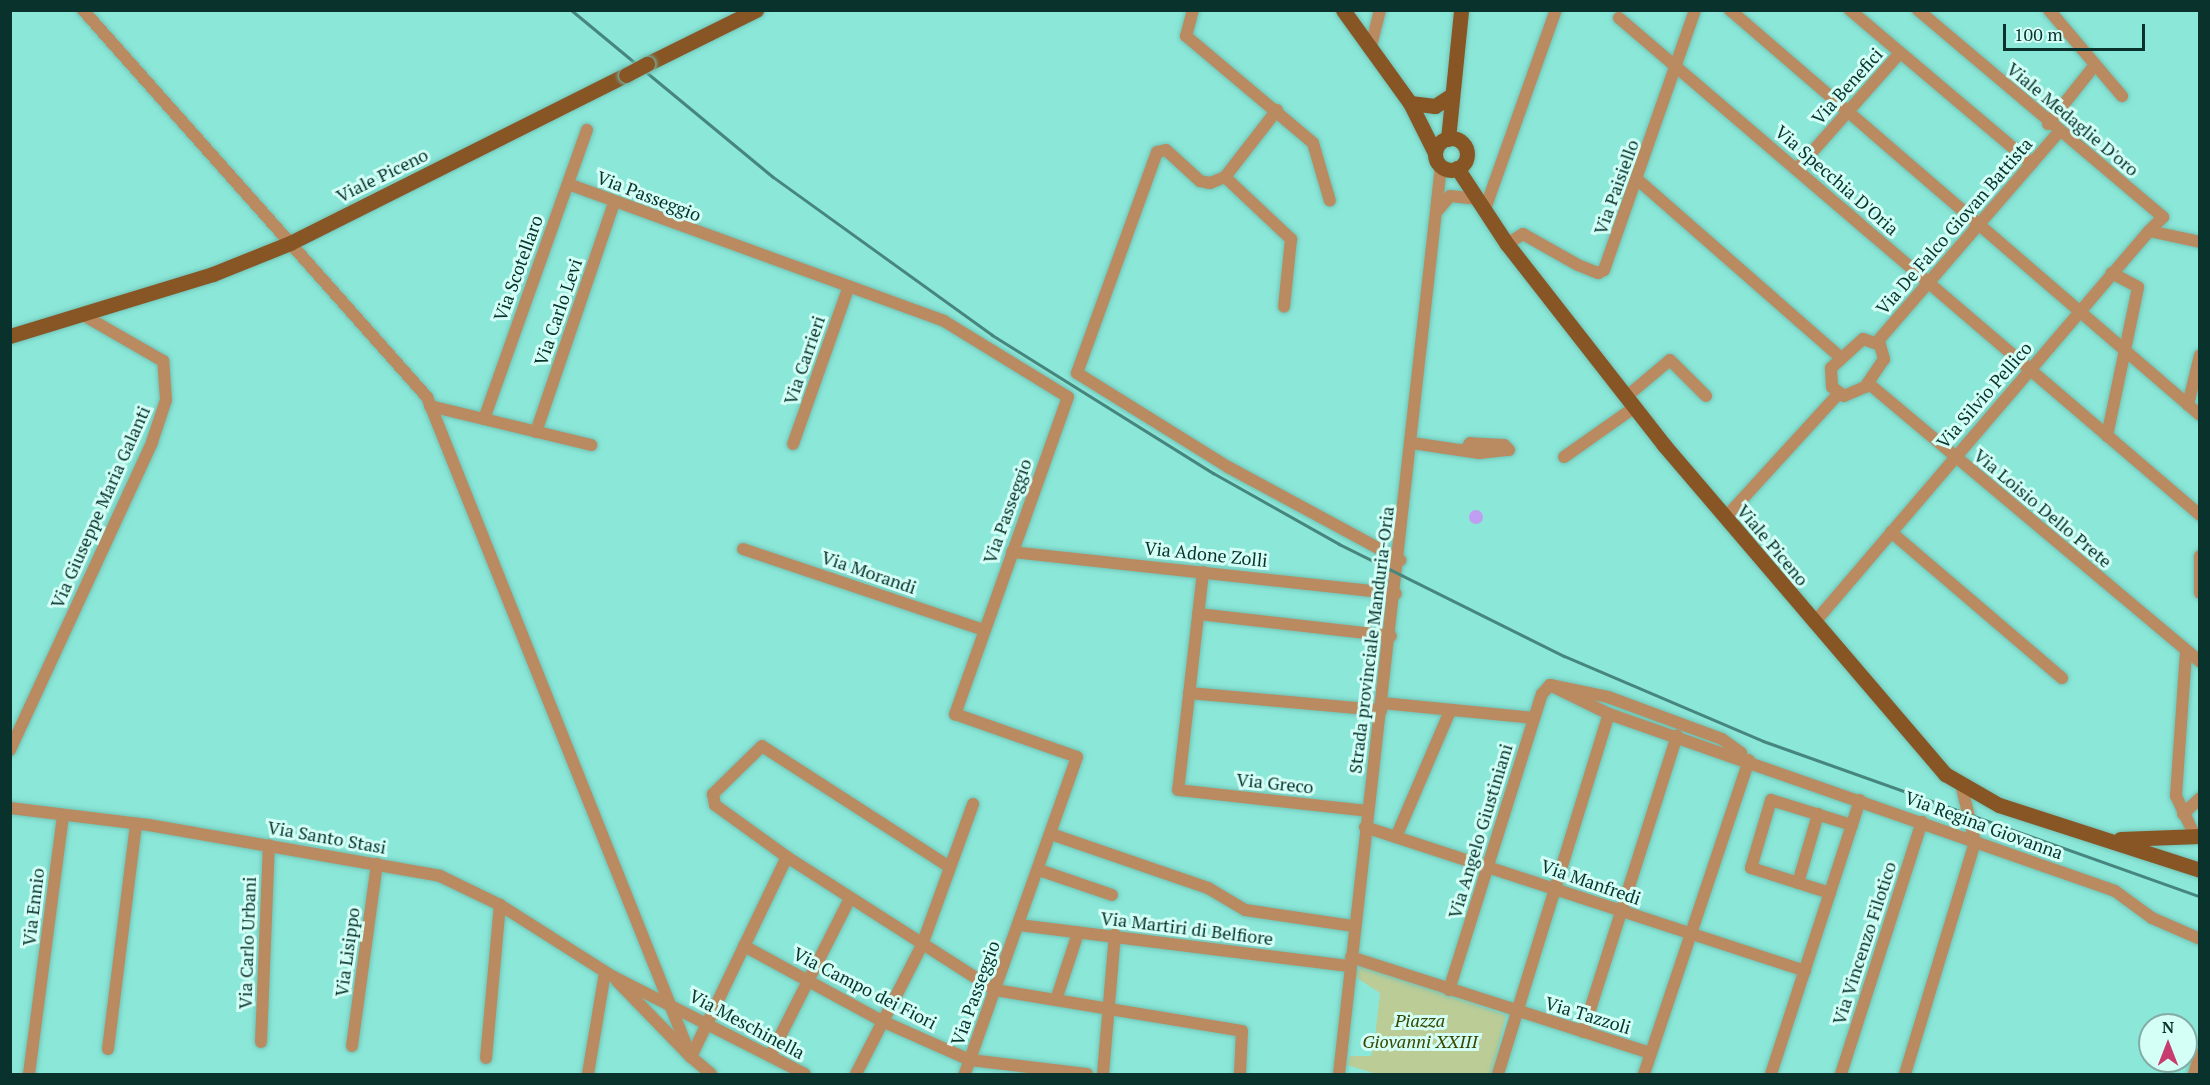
<!DOCTYPE html>
<html>
<head>
<meta charset="utf-8">
<style>
  body { margin:0 }
  #map { position:relative; width:2210px; height:1085px; overflow:hidden; background:#8be7d8; font-family:"PT Serif",serif }
  div>[style] { position:absolute }
  .green>* { inset:0; background:#bbcc97 }
  .water>* { inset:0; background:#c09ef1 }
  .round { border-radius:50% }
  .roads { filter:drop-shadow(0 0 2px #71c3b6) drop-shadow(0 0 2px #71c3b6) }
  .minor>* { height:12px; margin:-6px; padding:0 6px; transform-origin:6px; border-radius:6px; background:#ba8b61 }
  .major>* { height:15px; margin:-7.5px; padding:0 7.5px; transform-origin:7.5px; border-radius:7.5px; background:#885625 }
  .major>.ring { margin:-7.5px; padding:0; box-sizing:content-box; background:none; border:15px solid #885625; border-radius:50% }
  .rail>* { height:3px; margin:-1.5px; padding:0 1.5px; transform-origin:1.5px; border-radius:1.5px; background:#46867d }
  .bridges { filter:drop-shadow(0 0 2px #71c3b6) drop-shadow(0 0 2px #71c3b6) }
  .major-bridge>* { height:15px; margin:-7.5px; padding:0 7.5px; transform-origin:7.5px; border-radius:7.5px; background:#885625 }
  span { translate:-50% -50%; white-space:nowrap; text-align:center; line-height:1.15; -webkit-text-stroke:6px #d3fff6; paint-order:stroke }
  .street-label { font-size:18px; color:#09322d }
  .park-label { font-size:18px; color:#384700; font-style:italic }
  .frame { position:absolute; inset:0; border:12px solid #09322d; pointer-events:none }
  .north { position:absolute; left:2138px; top:1013px; width:60px; height:60px; box-sizing:border-box; background:#d3fff6; border:2px solid #82ada6; border-radius:50%; rotate:0deg; font-size:16px; font-weight:700; line-height:24px; text-align:center; color:#09322d }
  .north::after { content:''; display:block; margin:auto; width:21px; height:27px; background:#c73b6e; clip-path:polygon(50% 0,100% 100%,50% 72%,0 100%) }
  .scale { position:absolute; left:2003px; top:24px; width:142px; height:27px; box-sizing:border-box; border:3px solid #09322d; border-top:0; padding-left:8px; font-size:18px; line-height:21px; white-space:nowrap; color:#09322d; -webkit-text-stroke:4px #d3fff6; paint-order:stroke }
</style>
</head>
<body>
<div id="map">
  <div class="green">
    <i style="clip-path:polygon(1362px 965px,1506px 1015px,1492px 1074px,1377px 1074px,1347px 1065px,1350px 1056px,1371px 1056px,1374px 1046px,1380px 993px,1354px 976px)"></i>
  </div>
  <div class="water">
    <i class="round" style="left:1469px;top:510px;width:14px;height:14px"></i>
  </div>
  <div class="roads">
    <div class="minor">
      <i style="left:83px;top:10px;width:518px;rotate:48.37deg"></i>
      <i style="left:427px;top:397px;width:711px;rotate:68.2deg"></i>
      <i style="left:691px;top:1057px;width:26px;rotate:40deg"></i>
      <i style="left:1193px;top:10px;width:27px;rotate:105deg"></i>
      <i style="left:1186px;top:36px;width:166px;rotate:40.1deg"></i>
      <i style="left:1313px;top:143px;width:60px;rotate:73.7deg"></i>
      <i style="left:1730px;top:10px;width:620px;rotate:40.75deg"></i>
      <i style="left:1850px;top:10px;width:238px;rotate:40.2deg"></i>
      <i style="left:1918px;top:10px;width:321px;rotate:40.2deg"></i>
      <i style="left:2163px;top:217px;width:20px;rotate:135deg"></i>
      <i style="left:2049px;top:10px;width:113px;rotate:49.7deg"></i>
      <i style="left:1619px;top:18px;width:765px;rotate:40.54deg"></i>
      <i style="left:1370px;top:50px;width:41px;rotate:-76deg"></i>
      <i style="left:1277px;top:110px;width:85px;rotate:127.8deg"></i>
      <i style="left:1225px;top:177px;width:16px;rotate:158deg"></i>
      <i style="left:1210px;top:183px;width:10px;rotate:-169deg"></i>
      <i style="left:1200px;top:181px;width:46px;rotate:-137.6deg"></i>
      <i style="left:1166px;top:150px;width:9px;rotate:167deg"></i>
      <i style="left:1157px;top:152px;width:235px;rotate:109.9deg"></i>
      <i style="left:1077px;top:373px;width:178px;rotate:31.9deg"></i>
      <i style="left:1228px;top:467px;width:196px;rotate:28.4deg"></i>
      <i style="left:2048px;top:124px;width:75px;rotate:-51.5deg"></i>
      <i style="left:1797px;top:169px;width:155px;rotate:-48.4deg"></i>
      <i style="left:1225px;top:177px;width:91px;rotate:43.2deg"></i>
      <i style="left:1291px;top:239px;width:68px;rotate:95.9deg"></i>
      <i style="left:1638px;top:180px;width:269px;rotate:41.2deg"></i>
      <i style="left:568px;top:184px;width:400px;rotate:20deg"></i>
      <i style="left:944px;top:321px;width:145px;rotate:31.5deg"></i>
      <i style="left:1068px;top:397px;width:337px;rotate:109.6deg"></i>
      <i style="left:955px;top:714px;width:129px;rotate:19.4deg"></i>
      <i style="left:1077px;top:757px;width:336px;rotate:109.5deg"></i>
      <i style="left:1485px;top:209px;width:211px;rotate:-70.4deg"></i>
      <i style="left:1438px;top:210px;width:18px;rotate:-49deg"></i>
      <i style="left:1450px;top:196px;width:29px;rotate:6deg"></i>
      <i style="left:1507px;top:244px;width:19px;rotate:-32deg"></i>
      <i style="left:1523px;top:234px;width:63px;rotate:29.4deg"></i>
      <i style="left:1578px;top:265px;width:22px;rotate:22deg"></i>
      <i style="left:1598px;top:273px;width:7px;rotate:-27deg"></i>
      <i style="left:1604px;top:270px;width:275px;rotate:-70.7deg"></i>
      <i style="left:1863px;top:339px;width:18px;rotate:19deg"></i>
      <i style="left:1880px;top:345px;width:15px;rotate:74deg"></i>
      <i style="left:1884px;top:359px;width:34px;rotate:124deg"></i>
      <i style="left:1865px;top:387px;width:23px;rotate:157deg"></i>
      <i style="left:1844px;top:396px;width:15px;rotate:-143deg"></i>
      <i style="left:1832px;top:387px;width:19px;rotate:-93deg"></i>
      <i style="left:1831px;top:368px;width:43px;rotate:-42.2deg"></i>
      <i style="left:1877px;top:342px;width:276px;rotate:-49.1deg"></i>
      <i style="left:1868px;top:383px;width:434px;rotate:40deg"></i>
      <i style="left:1626px;top:397px;width:57px;rotate:-40.1deg"></i>
      <i style="left:1670px;top:360px;width:51px;rotate:45deg"></i>
      <i style="left:2188px;top:405px;width:51px;rotate:-76.5deg"></i>
      <i style="left:430px;top:406px;width:166px;rotate:13.6deg"></i>
      <i style="left:484px;top:419px;width:307px;rotate:-70.4deg"></i>
      <i style="left:536px;top:432px;width:242px;rotate:-71.2deg"></i>
      <i style="left:2107px;top:436px;width:152px;rotate:-78.2deg"></i>
      <i style="left:2138px;top:287px;width:30px;rotate:-152deg"></i>
      <i style="left:1412px;top:443px;width:68px;rotate:8.5deg"></i>
      <i style="left:1479px;top:453px;width:30px;rotate:-6deg"></i>
      <i style="left:1509px;top:450px;width:7px;rotate:-135deg"></i>
      <i style="left:1504px;top:445px;width:34px;rotate:-177deg"></i>
      <i style="left:1470px;top:443px;width:6px;rotate:121deg"></i>
      <i style="left:793px;top:444px;width:164px;rotate:-70.5deg"></i>
      <i style="left:1564px;top:457px;width:87px;rotate:-35.2deg"></i>
      <i style="left:1725px;top:518px;width:169px;rotate:-47.6deg"></i>
      <i style="left:1891px;top:532px;width:225px;rotate:40.5deg"></i>
      <i style="left:743px;top:549px;width:254px;rotate:18.6deg"></i>
      <i style="left:1012px;top:552px;width:386px;rotate:6.2deg"></i>
      <i style="left:2200px;top:556px;width:37px;rotate:90deg"></i>
      <i style="left:1203px;top:572px;width:219px;rotate:96.5deg"></i>
      <i style="left:1178px;top:790px;width:191px;rotate:6.3deg"></i>
      <i style="left:1198px;top:614px;width:194px;rotate:6.5deg"></i>
      <i style="left:1814px;top:623px;width:516px;rotate:-49.48deg"></i>
      <i style="left:2149px;top:231px;width:52px;rotate:12.2deg"></i>
      <i style="left:2186px;top:652px;width:144px;rotate:94deg"></i>
      <i style="left:2176px;top:796px;width:44px;rotate:64.6deg"></i>
      <i style="left:1550px;top:685px;width:66px;rotate:26.2deg"></i>
      <i style="left:1609px;top:714px;width:536px;rotate:19.28deg"></i>
      <i style="left:2115px;top:891px;width:46px;rotate:36.1deg"></i>
      <i style="left:2152px;top:918px;width:52px;rotate:23.6deg"></i>
      <i style="left:1550px;top:685px;width:59px;rotate:11.7deg"></i>
      <i style="left:1608px;top:697px;width:121px;rotate:20.2deg"></i>
      <i style="left:1722px;top:739px;width:24px;rotate:36deg"></i>
      <i style="left:1189px;top:693px;width:193px;rotate:5.1deg"></i>
      <i style="left:1382px;top:703px;width:153px;rotate:5.6deg"></i>
      <i style="left:10px;top:750px;width:339px;rotate:-65.2deg"></i>
      <i style="left:152px;top:442px;width:44px;rotate:-71.6deg"></i>
      <i style="left:166px;top:400px;width:39px;rotate:-94deg"></i>
      <i style="left:163px;top:361px;width:92px;rotate:-150.1deg"></i>
      <i style="left:10px;top:808px;width:140px;rotate:7deg"></i>
      <i style="left:149px;top:825px;width:295px;rotate:9.9deg"></i>
      <i style="left:440px;top:876px;width:67px;rotate:25.8deg"></i>
      <i style="left:500px;top:905px;width:133px;rotate:32.4deg"></i>
      <i style="left:612px;top:976px;width:216px;rotate:26.9deg"></i>
      <i style="left:2183px;top:814px;width:23px;rotate:-43deg"></i>
      <i style="left:1365px;top:827px;width:463px;rotate:18.1deg"></i>
      <i style="left:1051px;top:834px;width:166px;rotate:19deg"></i>
      <i style="left:1208px;top:888px;width:43px;rotate:30.7deg"></i>
      <i style="left:1245px;top:910px;width:110px;rotate:8.4deg"></i>
      <i style="left:1396px;top:837px;width:137px;rotate:-66.8deg"></i>
      <i style="left:948px;top:866px;width:221px;rotate:-147.2deg"></i>
      <i style="left:762px;top:746px;width:69px;rotate:135.6deg"></i>
      <i style="left:713px;top:794px;width:11px;rotate:80deg"></i>
      <i style="left:715px;top:805px;width:89px;rotate:35.8deg"></i>
      <i style="left:787px;top:857px;width:247px;rotate:32.6deg"></i>
      <i style="left:995px;top:990px;width:250px;rotate:9.4deg"></i>
      <i style="left:1242px;top:1031px;width:43px;rotate:92.7deg"></i>
      <i style="left:1039px;top:870px;width:77px;rotate:18.9deg"></i>
      <i style="left:1798px;top:883px;width:72px;rotate:-73.8deg"></i>
      <i style="left:1830px;top:893px;width:83px;rotate:-162.4deg"></i>
      <i style="left:1751px;top:868px;width:71px;rotate:-73.6deg"></i>
      <i style="left:1771px;top:800px;width:85px;rotate:17.2deg"></i>
      <i style="left:1019px;top:925px;width:334px;rotate:7.1deg"></i>
      <i style="left:744px;top:946px;width:157px;rotate:28.5deg"></i>
      <i style="left:882px;top:1021px;width:96px;rotate:23.9deg"></i>
      <i style="left:970px;top:1060px;width:118px;rotate:6.8deg"></i>
      <i style="left:1351px;top:957px;width:314px;rotate:17.8deg"></i>
      <i style="left:617px;top:981px;width:106px;rotate:45.8deg"></i>
      <i style="left:691px;top:1057px;width:222px;rotate:-64.4deg"></i>
      <i style="left:1449px;top:990px;width:310px;rotate:-72.6deg"></i>
      <i style="left:1542px;top:694px;width:12px;rotate:-48deg"></i>
      <i style="left:1056px;top:1000px;width:71px;rotate:-71.8deg"></i>
      <i style="left:1583px;top:1032px;width:311px;rotate:-72.4deg"></i>
      <i style="left:261px;top:1042px;width:197px;rotate:-87.7deg"></i>
      <i style="left:352px;top:1046px;width:184px;rotate:-82.2deg"></i>
      <i style="left:108px;top:1049px;width:227px;rotate:-82.9deg"></i>
      <i style="left:770px;top:1056px;width:177px;rotate:-63.1deg"></i>
      <i style="left:486px;top:1058px;width:154px;rotate:-84.8deg"></i>
      <i style="left:29px;top:1074px;width:261px;rotate:-82.5deg"></i>
      <i style="left:588px;top:1074px;width:103px;rotate:-80.5deg"></i>
      <i style="left:856px;top:1074px;width:145px;rotate:-62.9deg"></i>
      <i style="left:922px;top:945px;width:150px;rotate:-70.1deg"></i>
      <i style="left:1103px;top:1074px;width:140px;rotate:-85.1deg"></i>
      <i style="left:1339px;top:1074px;width:914px;rotate:-83.59deg"></i>
      <i style="left:1498px;top:1074px;width:377px;rotate:-72.9deg"></i>
      <i style="left:1644px;top:1074px;width:331px;rotate:-71.5deg"></i>
      <i style="left:1771px;top:1074px;width:288px;rotate:-72deg"></i>
      <i style="left:1841px;top:1074px;width:265px;rotate:-72.2deg"></i>
      <i style="left:1905px;top:1074px;width:242px;rotate:-73.2deg"></i>
      <i style="left:1975px;top:842px;width:56px;rotate:-103.5deg"></i>
      <i style="left:2194px;top:1074px;width:21px;rotate:-73deg"></i>
    </div>
    <div class="major">
      <i style="left:1343px;top:10px;width:115px;rotate:54.2deg"></i>
      <i style="left:1410px;top:103px;width:56px;rotate:63.4deg"></i>
      <i style="left:647px;top:64px;width:122px;rotate:-26.4deg"></i>
      <i style="left:1410px;top:103px;width:25px;rotate:7deg"></i>
      <i style="left:1435px;top:106px;width:20px;rotate:-33deg"></i>
      <i class="ring" style="left:1435px;top:138px;width:17px;height:17px"></i>
      <i style="left:1448px;top:139px;width:130px;rotate:-84.2deg"></i>
      <i style="left:1457px;top:168px;width:91px;rotate:56.7deg"></i>
      <i style="left:1507px;top:244px;width:255px;rotate:52deg"></i>
      <i style="left:1664px;top:445px;width:433px;rotate:49.5deg"></i>
      <i style="left:1945px;top:774px;width:62px;rotate:29.9deg"></i>
      <i style="left:1999px;top:805px;width:211px;rotate:17.9deg"></i>
      <i style="left:10px;top:336px;width:212px;rotate:-17deg"></i>
      <i style="left:213px;top:274px;width:83px;rotate:-21.9deg"></i>
      <i style="left:290px;top:243px;width:376px;rotate:-26.6deg"></i>
      <i style="left:2120px;top:839px;width:80px;rotate:-2.1deg"></i>
    </div>
  </div>
  <div class="rail">
    <i style="left:571px;top:10px;width:262px;rotate:39.6deg"></i>
    <i style="left:773px;top:177px;width:270px;rotate:35.8deg"></i>
    <i style="left:992px;top:335px;width:261px;rotate:32deg"></i>
    <i style="left:1213px;top:473px;width:145px;rotate:29.4deg"></i>
    <i style="left:1339px;top:544px;width:251px;rotate:26.5deg"></i>
    <i style="left:1564px;top:656px;width:216px;rotate:23.1deg"></i>
    <i style="left:1763px;top:741px;width:464px;rotate:19.6deg"></i>
  </div>
  <div class="bridges">
    <div class="major-bridge">
      <i style="left:626px;top:75px;width:24px;rotate:-28deg"></i>
    </div>
  </div>
  <div class="street-label">
    <span style="left:1847px;top:86px;rotate:-48deg">Via Benefici</span>
    <span style="left:2073px;top:119px;rotate:40deg">Viale Medaglie D'oro</span>
    <span style="left:382px;top:175px;rotate:-26deg">Viale Piceno</span>
    <span style="left:1837px;top:180px;rotate:41deg">Via Specchia D'Oria</span>
    <span style="left:1616px;top:187px;rotate:-70deg">Via Paisiello</span>
    <span style="left:649px;top:196px;rotate:21deg">Via Passeggio</span>
    <span style="left:1954px;top:226px;rotate:-49deg">Via De Falco Giovan Battista</span>
    <span style="left:518px;top:268px;rotate:-70deg">Via Scotellaro</span>
    <span style="left:558px;top:312px;rotate:-71deg">Via Carlo Levi</span>
    <span style="left:804px;top:360px;rotate:-71deg">Via Carrieri</span>
    <span style="left:1984px;top:395px;rotate:-49deg">Via Silvio Pellico</span>
    <span style="left:100px;top:507px;rotate:-66deg">Via Giuseppe Maria Galanti</span>
    <span style="left:2043px;top:508px;rotate:40deg">Via Loisio Dello Prete</span>
    <span style="left:1007px;top:511px;rotate:-70deg">Via Passeggio</span>
    <span style="left:1773px;top:545px;rotate:50deg">Viale Piceno</span>
    <span style="left:1206px;top:554px;rotate:6deg">Via Adone Zolli</span>
    <span style="left:869px;top:572px;rotate:19deg">Via Morandi</span>
    <span style="left:1371px;top:640px;rotate:-83deg">Strada provinciale Manduria-Oria</span>
    <span style="left:1275px;top:783px;rotate:6deg">Via Greco</span>
    <span style="left:1984px;top:825px;rotate:20deg">Via Regina Giovanna</span>
    <span style="left:1480px;top:831px;rotate:-73deg">Via Angelo Giustiniani</span>
    <span style="left:327px;top:837px;rotate:10deg">Via Santo Stasi</span>
    <span style="left:1591px;top:882px;rotate:19deg">Via Manfredi</span>
    <span style="left:33px;top:907px;rotate:-83deg">Via Ennio</span>
    <span style="left:1187px;top:928px;rotate:7deg">Via Martiri di Belfiore</span>
    <span style="left:247px;top:943px;rotate:-88deg">Via Carlo Urbani</span>
    <span style="left:1864px;top:943px;rotate:-72deg">Via Vincenzo Filotico</span>
    <span style="left:347px;top:952px;rotate:-82deg">Via Lisippo</span>
    <span style="left:865px;top:988px;rotate:27deg">Via Campo dei Fiori</span>
    <span style="left:975px;top:993px;rotate:-70deg">Via Passeggio</span>
    <span style="left:1588px;top:1015px;rotate:17deg">Via Tazzoli</span>
    <span style="left:747px;top:1024px;rotate:28deg">Via Meschinella</span>
  </div>
  <div class="park-label">
    <span style="left:1420px;top:1031px">Piazza<br>Giovanni XXIII</span>
  </div>
  <div class="frame"></div>
  <div class="north">N</div>
  <div class="scale">100 m</div>
</div>
</body>
</html>
